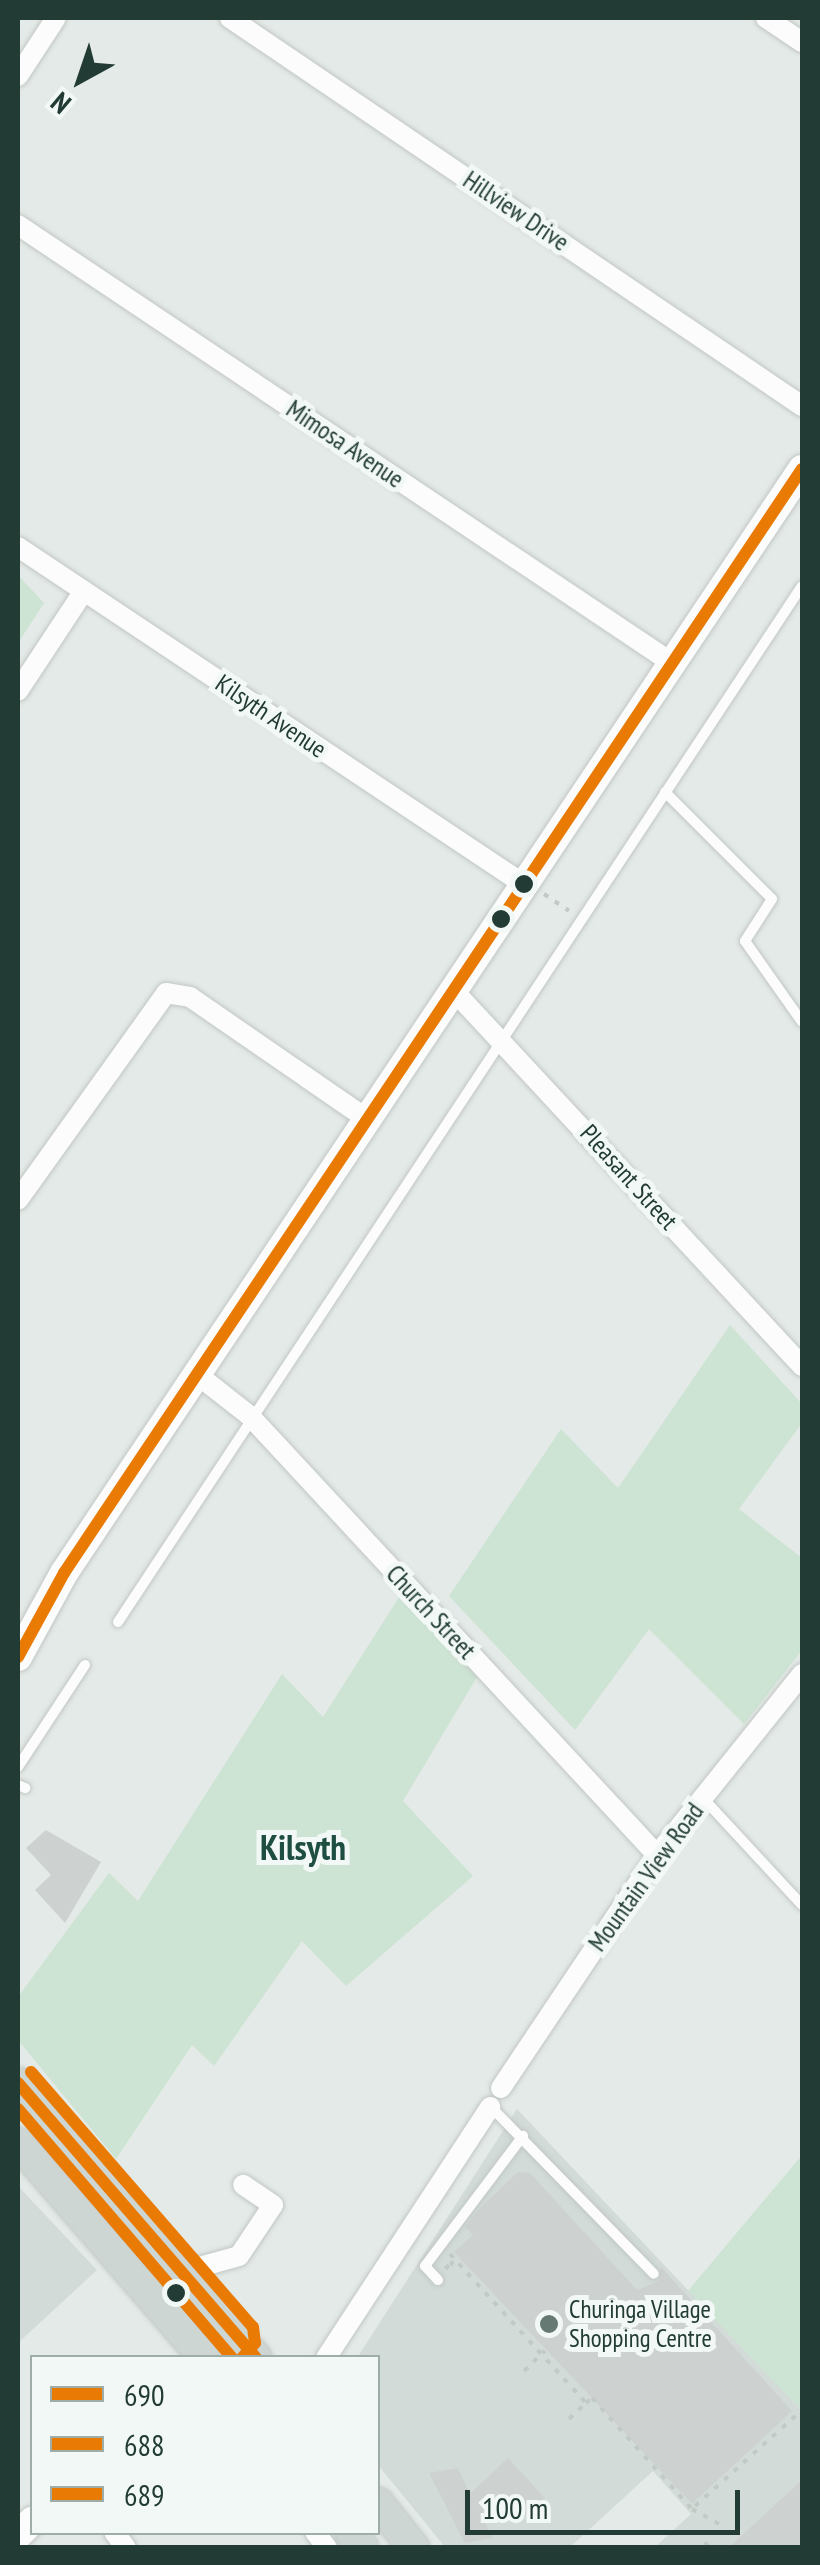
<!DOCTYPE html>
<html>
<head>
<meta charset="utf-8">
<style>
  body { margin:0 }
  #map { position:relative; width:820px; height:2565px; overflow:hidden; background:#e4eae7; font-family:"PT Sans Narrow",sans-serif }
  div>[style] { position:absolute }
  .built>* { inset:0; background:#d2dbd7 }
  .green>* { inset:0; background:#cde3d3 }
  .building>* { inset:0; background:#cdd2d0 }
  .path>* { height:4px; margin-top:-2px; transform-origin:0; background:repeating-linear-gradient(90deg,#c1cac5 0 5px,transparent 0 13px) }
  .roads { filter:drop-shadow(0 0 2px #c1c7c4) drop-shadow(0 0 2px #c1c7c4) }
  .service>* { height:10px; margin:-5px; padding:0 5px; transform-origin:5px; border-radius:5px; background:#fbfcfb }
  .minor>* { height:20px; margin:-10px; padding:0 10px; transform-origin:10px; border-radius:10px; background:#fbfcfb }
  .secondary>* { height:28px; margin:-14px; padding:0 14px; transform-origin:14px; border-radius:14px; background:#fbfcfb }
  .primary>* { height:30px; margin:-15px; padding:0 15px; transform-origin:15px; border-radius:15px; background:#cdd6d3 }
  .bus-1>* { height:12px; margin:-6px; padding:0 6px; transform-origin:6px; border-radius:6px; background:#e97b05 }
  .bus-2>* { height:12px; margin:-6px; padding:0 6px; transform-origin:6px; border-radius:6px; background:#e97b05 }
  .bus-3>* { height:12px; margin:-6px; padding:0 6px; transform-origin:6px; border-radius:6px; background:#e97b05 }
  .dots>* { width:28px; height:28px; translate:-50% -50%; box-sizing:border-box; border:5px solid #f2f8f5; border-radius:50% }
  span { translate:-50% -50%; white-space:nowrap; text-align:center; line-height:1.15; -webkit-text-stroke:10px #f2f8f5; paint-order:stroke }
  .street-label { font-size:25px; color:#223c35 }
  .poi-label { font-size:25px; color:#223c35 }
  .left { translate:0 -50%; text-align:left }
  .district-label { font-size:35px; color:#1e4e42; font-weight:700 }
  .frame { position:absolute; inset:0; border:20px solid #223c35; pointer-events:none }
  .legend { position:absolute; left:30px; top:2355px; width:350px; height:180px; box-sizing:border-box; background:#f2f8f5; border:2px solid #9fada8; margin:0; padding:12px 18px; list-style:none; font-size:30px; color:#223c35 }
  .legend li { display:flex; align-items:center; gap:20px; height:50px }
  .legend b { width:50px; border:2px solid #9fada8 }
  .north { position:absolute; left:30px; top:30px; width:100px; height:100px; -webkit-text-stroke:8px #f2f8f5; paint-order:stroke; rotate:220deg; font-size:28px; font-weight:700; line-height:40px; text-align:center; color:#223c35 }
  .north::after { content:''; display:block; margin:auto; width:35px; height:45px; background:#223c35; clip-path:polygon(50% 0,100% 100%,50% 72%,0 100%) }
  .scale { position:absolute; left:465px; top:2490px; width:275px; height:45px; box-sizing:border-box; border:5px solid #223c35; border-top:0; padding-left:12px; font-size:30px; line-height:35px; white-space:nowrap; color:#223c35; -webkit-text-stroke:8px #f2f8f5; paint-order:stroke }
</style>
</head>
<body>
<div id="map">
  <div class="built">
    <i style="clip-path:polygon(517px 2109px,802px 2411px,802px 2547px,655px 2547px,691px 2514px,653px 2471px,570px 2547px,445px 2547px,378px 2465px,378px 2358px,357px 2358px)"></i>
    <i style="clip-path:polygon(18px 2186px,97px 2270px,18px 2343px)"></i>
  </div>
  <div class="green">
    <i style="clip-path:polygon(18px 575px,44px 603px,18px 643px)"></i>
    <i style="clip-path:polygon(730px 1325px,802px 1404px,802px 1423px,739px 1509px,802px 1558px,802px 1650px,744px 1724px,649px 1629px,575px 1730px,449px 1596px,561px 1429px,618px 1488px)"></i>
    <i style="clip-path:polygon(401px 1594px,477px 1677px,403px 1801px,473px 1876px,346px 1986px,302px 1941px,214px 2066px,192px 2045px,116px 2159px,18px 2040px,18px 1997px,109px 1873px,138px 1901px,282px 1674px,323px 1717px)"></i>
    <i style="clip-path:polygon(802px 2155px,802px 2411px,688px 2291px)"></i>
  </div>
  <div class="building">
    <i style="clip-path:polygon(46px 1830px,101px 1862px,65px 1923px,35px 1890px,51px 1875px,26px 1848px)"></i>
    <i style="clip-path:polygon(518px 2172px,530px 2173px,637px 2290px,659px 2281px,661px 2267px,792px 2411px,692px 2504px,454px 2252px,473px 2235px,465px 2227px,481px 2207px)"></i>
    <i style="clip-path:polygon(508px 2458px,545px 2498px,523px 2518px,516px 2511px,483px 2518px,492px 2538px,465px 2543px,429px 2473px,458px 2468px,470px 2494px)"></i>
    <i style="clip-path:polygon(802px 2480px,802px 2548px,728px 2548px)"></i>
  </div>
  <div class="path">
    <i style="left:544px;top:894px;width:30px;rotate:34deg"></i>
    <i style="left:450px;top:2254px;width:202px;rotate:47.6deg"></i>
    <i style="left:586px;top:2403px;width:8px;rotate:-40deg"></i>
    <i style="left:592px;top:2398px;width:149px;rotate:48deg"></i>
    <i style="left:692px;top:2509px;width:35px;rotate:29deg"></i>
    <i style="left:445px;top:2269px;width:11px;rotate:-45deg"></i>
    <i style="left:453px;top:2261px;width:11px;rotate:117deg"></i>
    <i style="left:524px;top:2371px;width:29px;rotate:-44deg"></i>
    <i style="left:569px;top:2419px;width:23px;rotate:-43deg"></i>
    <i style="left:695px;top:2506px;width:144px;rotate:-41.9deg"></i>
    <i style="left:705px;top:2542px;width:7px;rotate:56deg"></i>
  </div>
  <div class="roads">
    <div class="service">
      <i style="left:665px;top:792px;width:151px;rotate:45deg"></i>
      <i style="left:772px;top:899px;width:50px;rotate:122.7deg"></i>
      <i style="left:745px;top:941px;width:99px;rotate:54.9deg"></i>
      <i style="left:118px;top:1622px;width:1241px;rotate:-56.57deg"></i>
      <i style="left:18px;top:1767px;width:122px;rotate:-56.7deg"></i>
      <i style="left:18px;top:1785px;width:8px;rotate:23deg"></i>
      <i style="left:703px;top:1798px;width:146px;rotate:47.2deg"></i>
      <i style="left:491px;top:2107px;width:233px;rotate:45.7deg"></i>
      <i style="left:438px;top:2280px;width:19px;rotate:-133deg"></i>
      <i style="left:425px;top:2266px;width:163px;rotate:-53deg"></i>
    </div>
    <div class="minor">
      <i style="left:230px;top:18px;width:691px;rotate:34.15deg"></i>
      <i style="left:766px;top:18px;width:43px;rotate:33.7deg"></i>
      <i style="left:18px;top:76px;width:69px;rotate:-56.8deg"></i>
      <i style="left:18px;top:225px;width:787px;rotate:33.81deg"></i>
      <i style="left:18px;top:547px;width:609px;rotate:33.69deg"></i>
      <i style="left:18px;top:691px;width:120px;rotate:-56.6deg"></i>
      <i style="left:454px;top:991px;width:512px;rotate:47.14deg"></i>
      <i style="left:18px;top:1200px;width:254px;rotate:-54.4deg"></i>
      <i style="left:166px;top:993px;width:24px;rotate:9deg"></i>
      <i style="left:190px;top:997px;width:215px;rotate:34.6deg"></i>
      <i style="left:199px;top:1376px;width:63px;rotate:38deg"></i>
      <i style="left:249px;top:1415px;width:600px;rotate:47.16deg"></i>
      <i style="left:501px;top:2088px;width:280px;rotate:-56.2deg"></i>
      <i style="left:657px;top:1855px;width:232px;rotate:-51.3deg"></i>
      <i style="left:178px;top:2273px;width:63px;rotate:-15.6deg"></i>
      <i style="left:239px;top:2256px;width:61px;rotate:-56.3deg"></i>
      <i style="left:273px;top:2205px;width:36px;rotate:-146deg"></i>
      <i style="left:326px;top:2358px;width:300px;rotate:-56.8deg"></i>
      <i style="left:114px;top:2532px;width:20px;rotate:53deg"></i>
      <i style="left:315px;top:2532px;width:20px;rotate:53deg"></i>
    </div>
    <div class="secondary">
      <i style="left:18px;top:1657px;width:96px;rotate:-61.3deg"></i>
      <i style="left:64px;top:1573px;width:1328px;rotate:-56.24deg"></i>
      <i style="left:18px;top:2535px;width:20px;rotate:-45deg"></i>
    </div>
    <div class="primary">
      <i style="left:18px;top:2083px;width:364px;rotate:49.1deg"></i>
      <i style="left:18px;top:2143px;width:284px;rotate:49.1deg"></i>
      <i style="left:378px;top:2503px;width:58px;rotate:51.3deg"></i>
      <i style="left:351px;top:2532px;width:20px;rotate:53deg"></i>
    </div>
  </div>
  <div class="bus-1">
    <i style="left:18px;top:1657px;width:96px;rotate:-61.3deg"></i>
    <i style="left:64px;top:1573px;width:1328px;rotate:-56.24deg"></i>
    <i style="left:18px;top:2083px;width:364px;rotate:49.1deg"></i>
  </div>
  <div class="bus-2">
    <i style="left:18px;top:2109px;width:328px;rotate:49.3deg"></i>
  </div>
  <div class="bus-3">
    <i style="left:31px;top:2072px;width:338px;rotate:49deg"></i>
    <i style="left:253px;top:2327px;width:16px;rotate:83deg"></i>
    <i style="left:255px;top:2343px;width:20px;rotate:131deg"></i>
  </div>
  <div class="dots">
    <i style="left:524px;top:884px;background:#223c35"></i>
    <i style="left:501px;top:919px;background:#223c35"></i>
    <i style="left:176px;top:2293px;background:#223c35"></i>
    <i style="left:549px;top:2324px;background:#667973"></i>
  </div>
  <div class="street-label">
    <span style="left:516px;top:211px;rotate:34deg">Hillview Drive</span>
    <span style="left:345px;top:444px;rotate:34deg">Mimosa Avenue</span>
    <span style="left:271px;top:716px;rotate:34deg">Kilsyth Avenue</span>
    <span style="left:629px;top:1177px;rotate:48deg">Pleasant Street</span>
    <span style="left:431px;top:1612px;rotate:47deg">Church Street</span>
    <span style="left:646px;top:1877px;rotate:-54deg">Mountain View Road</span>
  </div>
  <div class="poi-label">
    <span class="left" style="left:569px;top:2324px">Churinga Village<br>Shopping Centre</span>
  </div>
  <div class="district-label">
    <span style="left:303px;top:1847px">Kilsyth</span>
  </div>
  <div class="frame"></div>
  <ul class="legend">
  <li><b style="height:12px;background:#e97b05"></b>690</li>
  <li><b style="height:12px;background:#e97b05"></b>688</li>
  <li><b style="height:12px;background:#e97b05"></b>689</li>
  </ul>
  <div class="north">N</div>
  <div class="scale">100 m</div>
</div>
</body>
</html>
